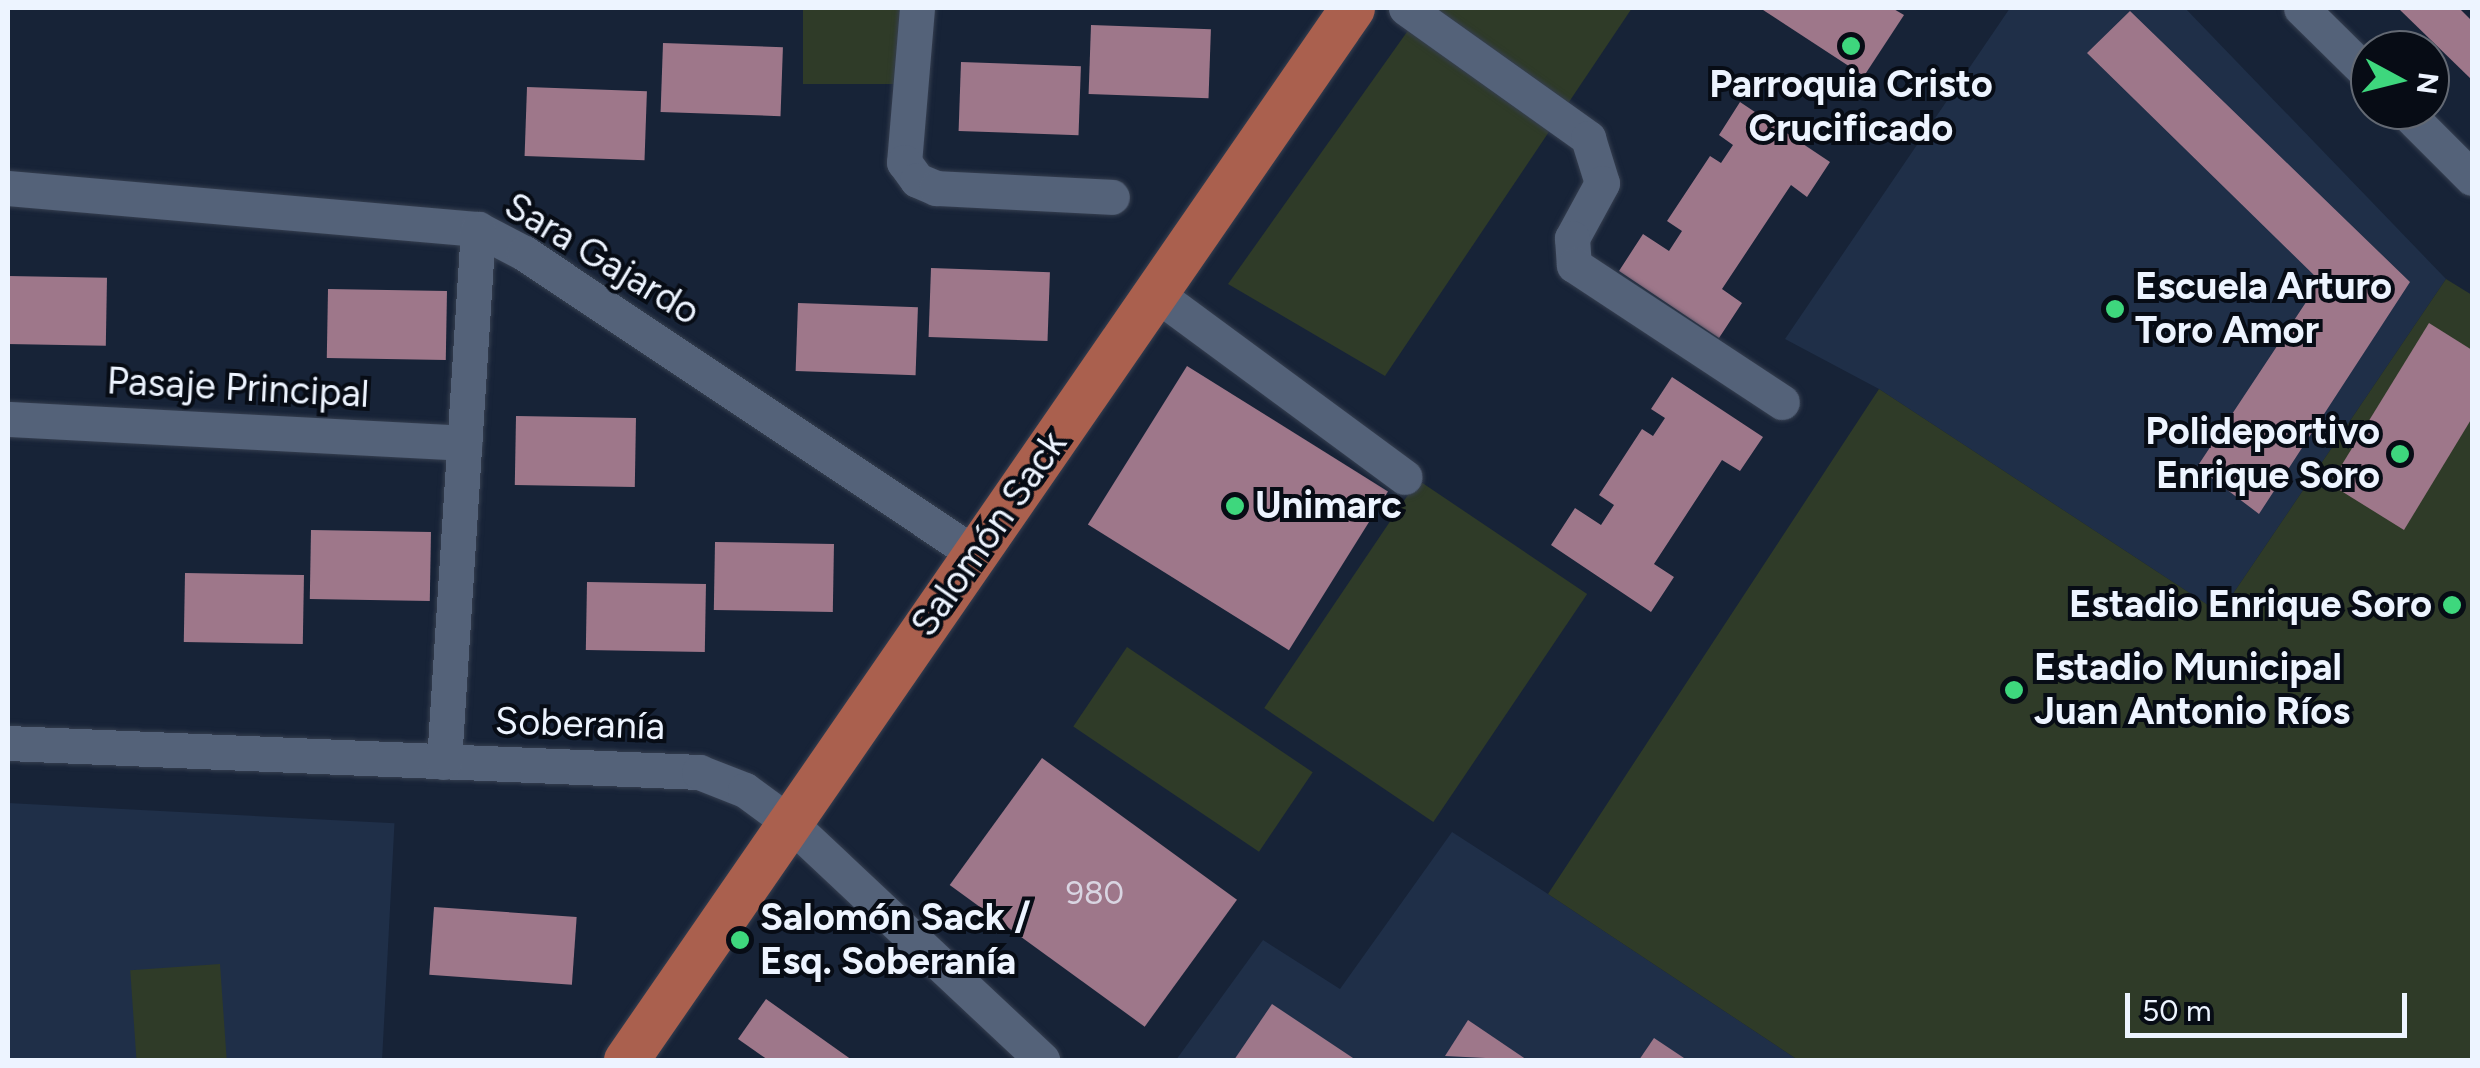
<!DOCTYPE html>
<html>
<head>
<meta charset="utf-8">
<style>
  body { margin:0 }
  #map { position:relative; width:2480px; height:1068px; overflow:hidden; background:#172337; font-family:Figtree,sans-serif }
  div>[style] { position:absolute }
  .built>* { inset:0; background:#1f2f48; transform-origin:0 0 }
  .green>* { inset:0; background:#2f3b28; transform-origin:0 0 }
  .building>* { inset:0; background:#9e778a; transform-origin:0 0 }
  .roads { filter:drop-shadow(0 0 2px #363f50) drop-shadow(0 0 2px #363f50) }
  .minor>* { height:35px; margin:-17.5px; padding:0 17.5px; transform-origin:17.5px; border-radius:17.5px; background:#546279 }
  .major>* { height:45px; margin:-22.5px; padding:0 22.5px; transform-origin:22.5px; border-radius:22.5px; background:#aa604e }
  .dots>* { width:28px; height:28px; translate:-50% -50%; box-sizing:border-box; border:5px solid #070c15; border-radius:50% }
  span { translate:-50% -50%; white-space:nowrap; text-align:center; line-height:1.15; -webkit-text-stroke:8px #070c15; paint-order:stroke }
  .number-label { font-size:32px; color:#d9d5e2 }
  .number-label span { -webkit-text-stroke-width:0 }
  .poi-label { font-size:38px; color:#edf4ff; font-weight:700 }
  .left { translate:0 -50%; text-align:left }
  .right { translate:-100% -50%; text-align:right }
  .street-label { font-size:38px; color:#edf4ff }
  .frame { position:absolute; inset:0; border:10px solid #edf4ff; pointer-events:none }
  .north { position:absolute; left:2350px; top:30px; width:100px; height:100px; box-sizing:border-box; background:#070c15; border:2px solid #636973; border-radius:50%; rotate:97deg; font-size:28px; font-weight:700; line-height:40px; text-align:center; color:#edf4ff }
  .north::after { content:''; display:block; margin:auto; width:35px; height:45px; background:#3ed77d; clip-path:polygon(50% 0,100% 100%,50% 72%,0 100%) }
  .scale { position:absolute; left:2125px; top:993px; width:282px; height:45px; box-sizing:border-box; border:5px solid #edf4ff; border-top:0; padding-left:12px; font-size:30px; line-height:35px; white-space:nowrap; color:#edf4ff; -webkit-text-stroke:8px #070c15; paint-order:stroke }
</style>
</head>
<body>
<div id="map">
  <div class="built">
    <i style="clip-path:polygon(2010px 8px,2185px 8px,2446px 279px,2220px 613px,1879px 389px,1785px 339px)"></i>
    <i style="left:8px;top:803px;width:387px;height:257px;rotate:3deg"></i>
    <i style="clip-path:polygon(1452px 832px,1548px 894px,1798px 1060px,1176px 1060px,1263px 940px,1340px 989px)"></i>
  </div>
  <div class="green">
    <i style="left:803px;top:8px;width:97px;height:76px"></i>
    <i style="clip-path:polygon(1424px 8px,1632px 8px,1385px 376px,1228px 284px)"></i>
    <i style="clip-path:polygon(2446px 279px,2472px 295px,2472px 1060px,1798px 1060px,1548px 894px,1879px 389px,2220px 613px)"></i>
    <i style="left:1418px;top:480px;width:204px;height:275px;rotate:34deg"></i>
    <i style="left:1127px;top:647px;width:224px;height:96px;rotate:34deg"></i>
    <i style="left:220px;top:964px;width:96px;height:90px;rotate:86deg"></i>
  </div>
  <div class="building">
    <i style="clip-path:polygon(1760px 8px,1892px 8px,1904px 15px,1864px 76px)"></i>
    <i style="clip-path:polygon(2398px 8px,2459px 8px,2472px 21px,2472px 80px)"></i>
    <i style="clip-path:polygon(2130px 11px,2410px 282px,2259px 514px,2197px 467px,2320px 281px,2087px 53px)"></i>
    <i style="left:1091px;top:25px;width:120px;height:69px;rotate:2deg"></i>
    <i style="left:663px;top:43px;width:120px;height:69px;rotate:2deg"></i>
    <i style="left:961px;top:62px;width:120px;height:69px;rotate:2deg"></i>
    <i style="left:527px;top:87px;width:120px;height:69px;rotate:2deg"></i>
    <i style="clip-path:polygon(1740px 102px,1830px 162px,1807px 197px,1791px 185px,1722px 289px,1742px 303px,1719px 338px,1619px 271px,1643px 234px,1669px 251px,1682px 231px,1667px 221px,1710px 156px,1721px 163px,1733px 145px,1719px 135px)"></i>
    <i style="left:931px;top:268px;width:119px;height:69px;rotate:2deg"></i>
    <i style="left:8px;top:276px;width:99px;height:68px;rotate:1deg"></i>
    <i style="left:328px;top:289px;width:119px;height:69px;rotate:1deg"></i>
    <i style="left:798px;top:303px;width:120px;height:68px;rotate:2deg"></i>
    <i style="clip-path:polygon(2429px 323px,2472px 350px,2472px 418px,2404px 530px,2330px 484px)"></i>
    <i style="left:1187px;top:366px;width:237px;height:187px;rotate:32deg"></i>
    <i style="clip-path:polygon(1672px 377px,1763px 437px,1740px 471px,1722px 460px,1654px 564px,1674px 577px,1651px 612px,1551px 545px,1575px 508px,1601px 525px,1614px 505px,1599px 495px,1642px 429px,1653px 436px,1665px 418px,1651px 409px)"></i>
    <i style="left:516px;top:416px;width:120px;height:69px;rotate:1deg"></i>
    <i style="left:311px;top:530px;width:120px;height:69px;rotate:1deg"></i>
    <i style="left:715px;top:542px;width:119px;height:68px;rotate:1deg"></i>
    <i style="left:185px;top:573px;width:119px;height:69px;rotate:1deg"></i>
    <i style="left:587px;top:582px;width:119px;height:68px;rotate:1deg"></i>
    <i style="left:1042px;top:758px;width:241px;height:157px;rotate:36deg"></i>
    <i style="left:434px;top:907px;width:143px;height:68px;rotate:4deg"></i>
    <i style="clip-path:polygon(766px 999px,852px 1060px,768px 1060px,738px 1039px)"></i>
    <i style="clip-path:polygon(1272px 1004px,1356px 1060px,1234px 1060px)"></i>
    <i style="clip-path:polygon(1468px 1020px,1527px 1060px,1445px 1056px)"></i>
    <i style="clip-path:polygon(1654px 1038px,1687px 1060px,1639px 1060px)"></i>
  </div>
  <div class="roads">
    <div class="minor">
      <i style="left:917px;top:8px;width:155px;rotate:94.8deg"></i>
      <i style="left:904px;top:162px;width:22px;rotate:54deg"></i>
      <i style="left:917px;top:180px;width:21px;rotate:23deg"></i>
      <i style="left:936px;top:188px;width:176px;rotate:2.9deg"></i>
      <i style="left:1406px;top:8px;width:224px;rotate:35.5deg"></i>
      <i style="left:1588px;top:138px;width:47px;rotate:72.7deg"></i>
      <i style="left:1602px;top:183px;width:63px;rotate:118.6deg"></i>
      <i style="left:1572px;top:238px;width:27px;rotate:86deg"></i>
      <i style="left:1574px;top:265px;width:249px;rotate:33.4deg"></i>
      <i style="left:2301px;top:8px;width:97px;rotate:44.6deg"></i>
      <i style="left:2404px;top:110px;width:96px;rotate:45deg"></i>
      <i style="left:8px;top:188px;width:472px;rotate:5deg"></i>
      <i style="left:478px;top:229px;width:52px;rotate:27.6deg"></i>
      <i style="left:524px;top:253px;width:542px;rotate:33.72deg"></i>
      <i style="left:1155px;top:293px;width:310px;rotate:36.4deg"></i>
      <i style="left:8px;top:419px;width:457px;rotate:3deg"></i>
      <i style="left:8px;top:743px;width:692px;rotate:2.4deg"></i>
      <i style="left:699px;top:772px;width:49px;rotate:21.4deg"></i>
      <i style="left:745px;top:790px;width:56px;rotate:36.3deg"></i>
      <i style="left:790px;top:823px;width:346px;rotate:43.2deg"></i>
      <i style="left:444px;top:762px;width:534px;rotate:-86.35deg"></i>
    </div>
    <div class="major">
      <i style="left:626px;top:1060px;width:1278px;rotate:-55.39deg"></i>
    </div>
  </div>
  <div class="dots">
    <i style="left:1851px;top:46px;background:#3ed77d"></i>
    <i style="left:2115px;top:309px;background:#3ed77d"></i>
    <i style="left:2400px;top:454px;background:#3ed77d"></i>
    <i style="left:1235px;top:506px;background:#3ed77d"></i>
    <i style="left:2452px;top:605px;background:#3ed77d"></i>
    <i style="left:2014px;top:690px;background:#3ed77d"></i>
    <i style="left:740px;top:940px;background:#3ed77d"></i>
  </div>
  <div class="number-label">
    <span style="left:1095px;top:893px">980</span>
  </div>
  <div class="poi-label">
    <span style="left:1851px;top:107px">Parroquia Cristo<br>Crucificado</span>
    <span class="left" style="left:2135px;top:309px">Escuela Arturo<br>Toro Amor</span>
    <span class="right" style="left:2380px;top:454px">Polideportivo<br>Enrique Soro</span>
    <span class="left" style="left:1255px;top:506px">Unimarc</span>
    <span class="right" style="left:2432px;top:605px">Estadio Enrique Soro</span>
    <span class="left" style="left:2034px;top:690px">Estadio Municipal<br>Juan Antonio Ríos</span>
    <span class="left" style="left:760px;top:940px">Salomón Sack /<br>Esq. Soberanía</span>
  </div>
  <div class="street-label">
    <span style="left:602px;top:259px;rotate:31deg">Sara Gajardo</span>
    <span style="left:238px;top:388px;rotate:3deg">Pasaje Principal</span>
    <span style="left:989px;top:534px;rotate:-55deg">Salomón Sack</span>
    <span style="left:580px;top:724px;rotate:2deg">Soberanía</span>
  </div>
  <div class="frame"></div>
  <div class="north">N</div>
  <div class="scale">50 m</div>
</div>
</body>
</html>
